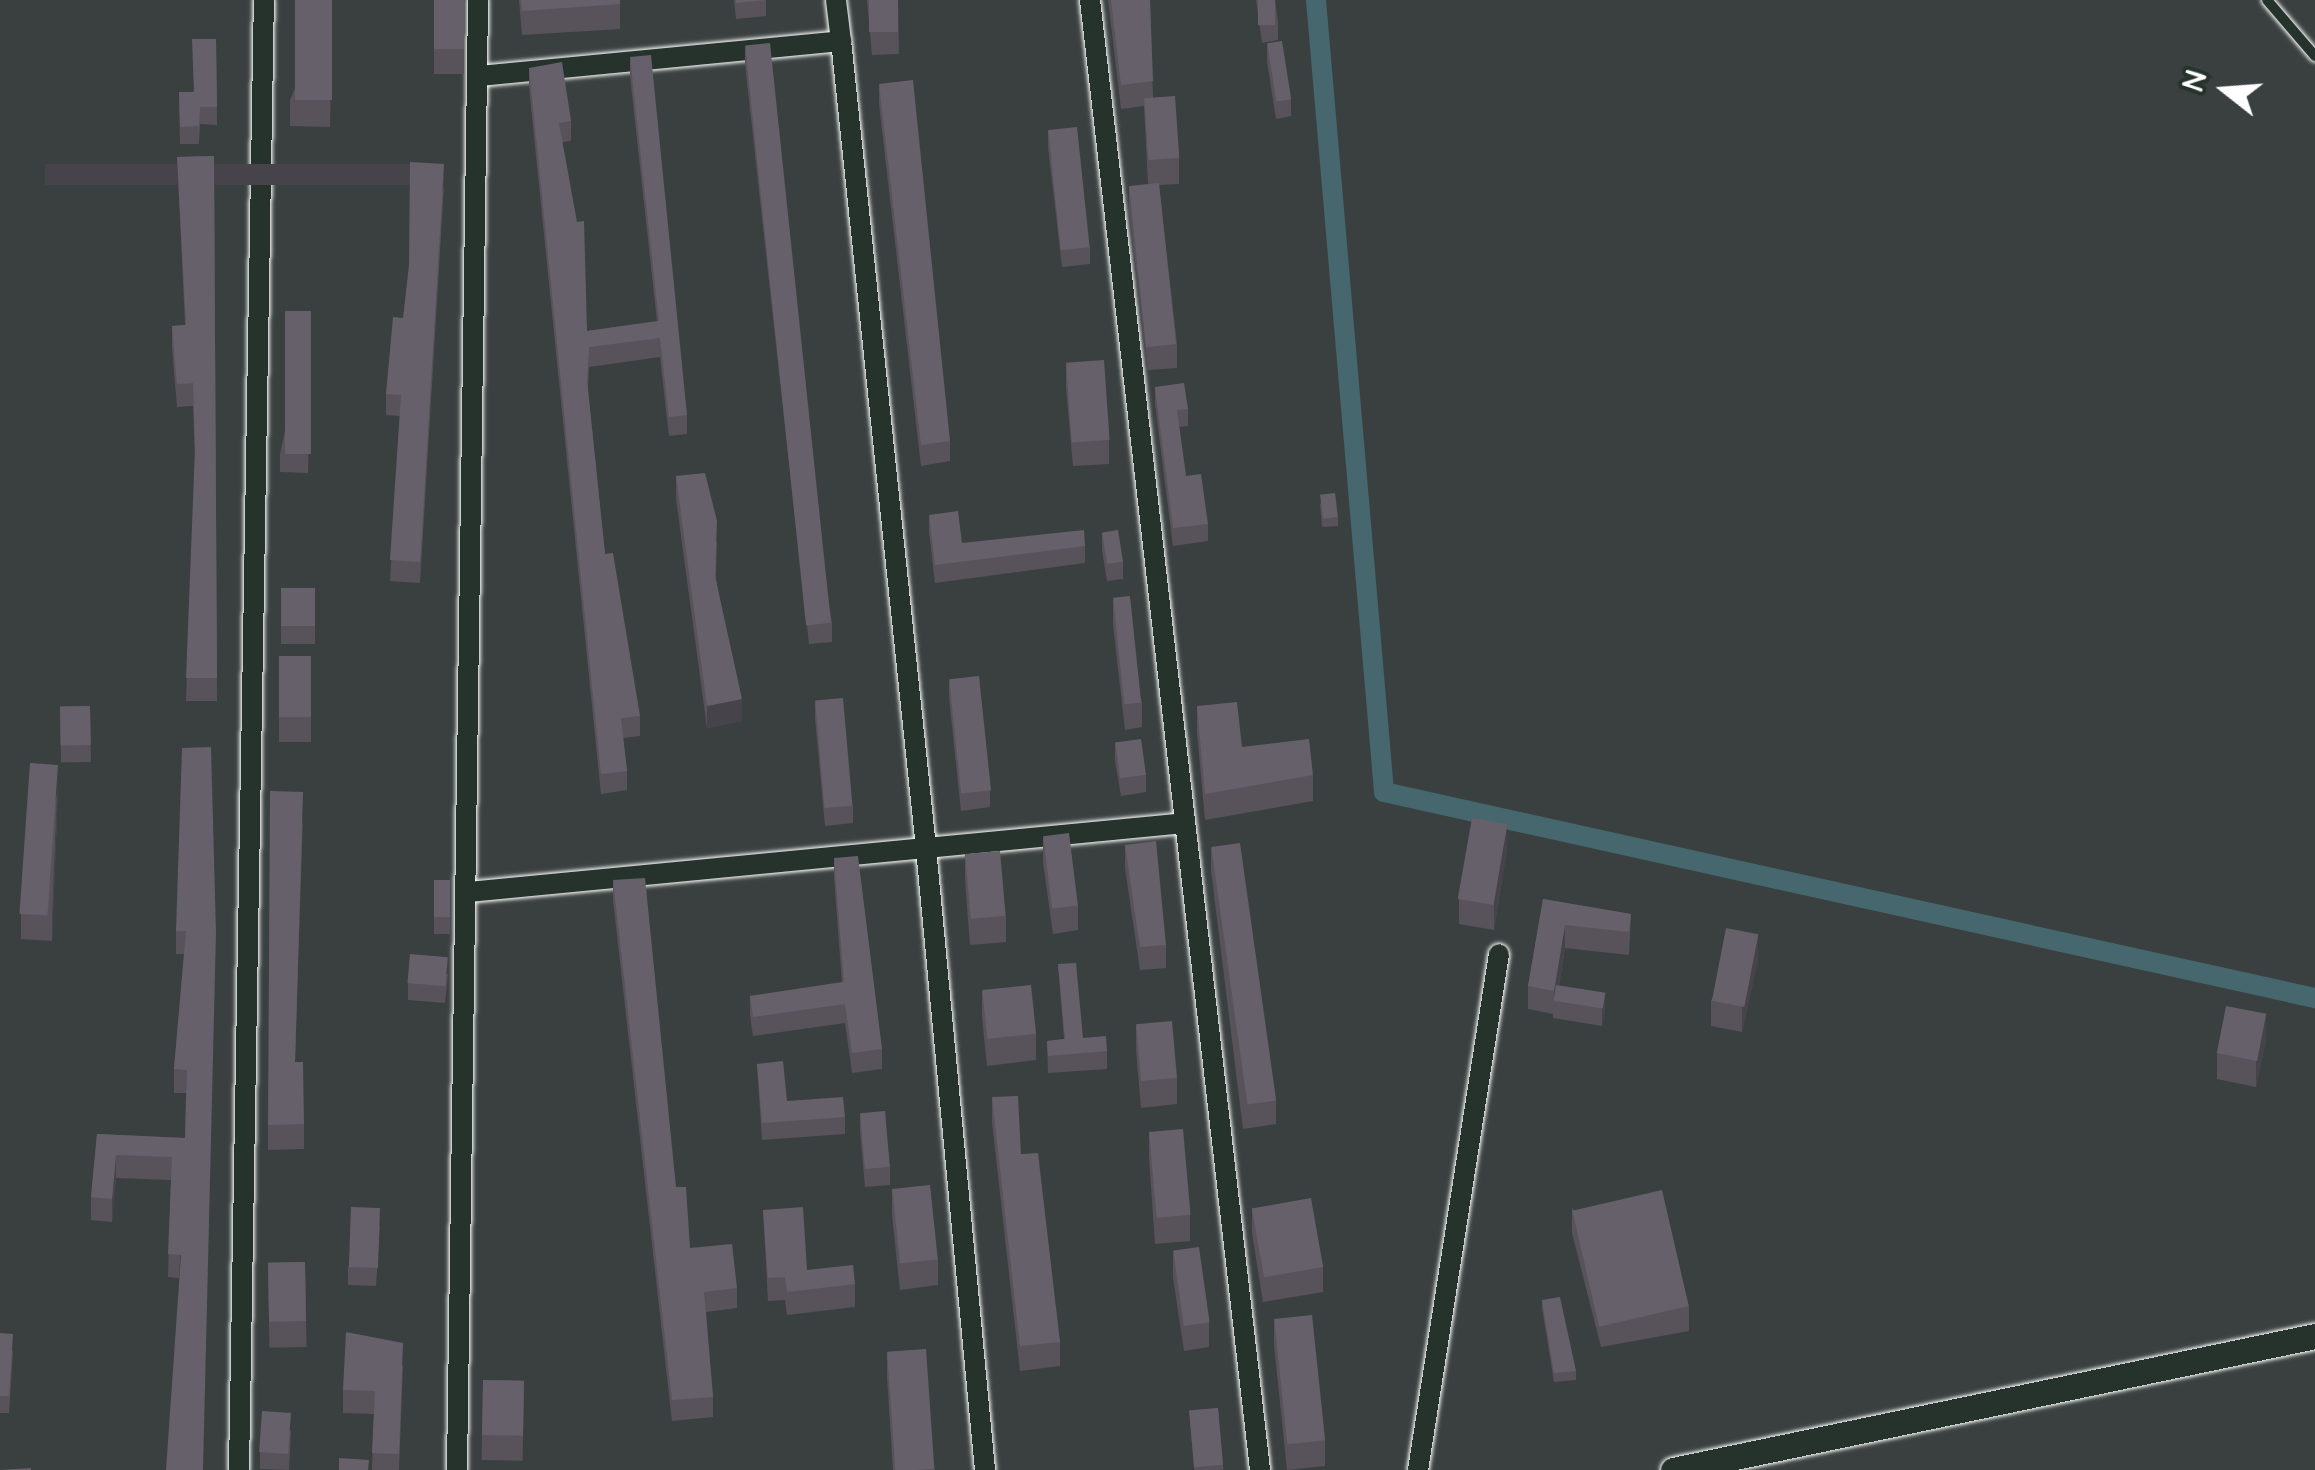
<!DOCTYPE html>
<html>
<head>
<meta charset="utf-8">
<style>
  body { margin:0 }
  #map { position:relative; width:2315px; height:1470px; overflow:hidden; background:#39403f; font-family:"Architects Daughter",sans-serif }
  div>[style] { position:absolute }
  .canal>* { height:20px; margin:-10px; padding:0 10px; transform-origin:10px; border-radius:10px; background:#46676d }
  .roads { filter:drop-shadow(0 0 2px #fff) drop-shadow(0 0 2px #fff) }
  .service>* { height:10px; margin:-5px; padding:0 5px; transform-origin:5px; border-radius:5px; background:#26332d }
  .minor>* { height:20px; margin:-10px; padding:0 10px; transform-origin:10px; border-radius:10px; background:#26332d }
  .tertiary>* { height:25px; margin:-12.5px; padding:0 12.5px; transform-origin:12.5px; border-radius:12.5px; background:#26332d }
  .wall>* { inset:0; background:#58535b; transform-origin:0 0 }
  .shaded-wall>* { inset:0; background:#47434a; transform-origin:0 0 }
  .building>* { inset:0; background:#66606a; transform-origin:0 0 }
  span { translate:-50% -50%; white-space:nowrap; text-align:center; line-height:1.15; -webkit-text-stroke:10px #26332d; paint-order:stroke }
  .north { position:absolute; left:2175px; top:40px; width:100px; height:100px; -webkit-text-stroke:8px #26332d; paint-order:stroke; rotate:287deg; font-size:28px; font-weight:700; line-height:40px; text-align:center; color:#fff }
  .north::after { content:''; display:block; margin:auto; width:35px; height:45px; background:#fff; clip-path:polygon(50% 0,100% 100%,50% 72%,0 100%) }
</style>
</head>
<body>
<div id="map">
  <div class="canal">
    <i style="left:1316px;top:0;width:795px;rotate:85.09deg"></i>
    <i style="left:1384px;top:792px;width:954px;rotate:12.48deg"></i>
  </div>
  <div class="roads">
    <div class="service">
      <i style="left:2267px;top:0;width:74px;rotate:49.4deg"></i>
    </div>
    <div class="minor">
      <i style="left:1090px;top:0;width:1480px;rotate:83.4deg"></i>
      <i style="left:479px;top:76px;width:364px;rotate:-5.5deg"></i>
      <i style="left:841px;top:41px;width:41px;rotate:-97deg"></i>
      <i style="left:468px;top:892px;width:460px;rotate:-5.5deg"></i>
      <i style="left:926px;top:848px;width:811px;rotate:-96.01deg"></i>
      <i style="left:239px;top:1470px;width:1470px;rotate:-89.03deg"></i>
      <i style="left:457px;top:1470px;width:1470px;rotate:-89.18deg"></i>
      <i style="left:985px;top:1470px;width:625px;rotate:-95.42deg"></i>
      <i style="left:926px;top:848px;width:260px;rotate:-5.5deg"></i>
      <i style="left:1418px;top:1470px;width:522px;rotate:-81.08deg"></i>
    </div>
    <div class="tertiary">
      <i style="left:1673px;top:1470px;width:656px;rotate:-11.79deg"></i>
    </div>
  </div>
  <div class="wall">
    <i style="clip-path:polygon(332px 0,330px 127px,290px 126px,290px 100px)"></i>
    <i style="left:434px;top:0;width:30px;height:74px"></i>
    <i style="clip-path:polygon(519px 0,620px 0,620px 29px,522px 35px)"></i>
    <i style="clip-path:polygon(734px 0,766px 0,766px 16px,736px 19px)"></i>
    <i style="clip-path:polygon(867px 0,898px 0,899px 54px,872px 55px)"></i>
    <i style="clip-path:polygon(1108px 0,1150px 0,1153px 97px,1179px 158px,1179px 184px,1159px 185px,1177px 344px,1177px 368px,1148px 370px,1129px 210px,1129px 186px,1148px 184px,1144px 106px,1121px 109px)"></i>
    <i style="clip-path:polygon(1256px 0,1275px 0,1278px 23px,1278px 40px,1262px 43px)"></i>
    <i style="clip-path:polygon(216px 39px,217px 125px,200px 124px,199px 144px,180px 144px,179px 92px,193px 92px)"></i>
    <i style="clip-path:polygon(1267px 44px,1291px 99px,1291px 116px,1276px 119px,1267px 61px)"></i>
    <i style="clip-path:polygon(745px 46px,832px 623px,832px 642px,809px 644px,745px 64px)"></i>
    <i style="clip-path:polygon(630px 57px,687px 415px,687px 434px,669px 436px,660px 357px,589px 367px,588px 389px,605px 554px,640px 716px,640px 736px,623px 738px,627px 771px,627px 790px,601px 794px,529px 87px,529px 68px,571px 121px,571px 141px,562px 142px,587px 331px,657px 321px,630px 76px)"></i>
    <i style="clip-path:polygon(879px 84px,950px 441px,950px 461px,921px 466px,879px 104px)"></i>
    <i style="clip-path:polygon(1048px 130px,1090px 247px,1090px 264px,1062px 267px,1048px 147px)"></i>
    <i style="clip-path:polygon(214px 156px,217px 701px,186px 701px,195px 460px,193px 406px,177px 407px,172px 348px,172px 326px,185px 325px,177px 157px)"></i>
    <i style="clip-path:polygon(444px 185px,420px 583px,390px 581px,400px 416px,386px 415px,386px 394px,403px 318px)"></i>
    <i style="clip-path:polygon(311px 311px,308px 473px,280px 472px,280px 454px)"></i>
    <i style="clip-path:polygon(1066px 364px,1109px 440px,1109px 464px,1073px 466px,1066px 388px)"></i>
    <i style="clip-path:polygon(1155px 387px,1188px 409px,1188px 426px,1179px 427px,1186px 476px,1208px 524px,1208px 541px,1173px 546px,1155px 404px)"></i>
    <i style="clip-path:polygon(676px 476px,717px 543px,716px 579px,742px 721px,707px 728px,676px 499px)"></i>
    <i style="clip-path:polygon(1320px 503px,1338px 517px,1338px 526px,1322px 527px)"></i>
    <i style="clip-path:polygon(929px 515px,962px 543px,1085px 546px,1085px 563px,935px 583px,929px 532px)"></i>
    <i style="clip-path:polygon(1102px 532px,1123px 562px,1123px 579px,1107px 581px,1102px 550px)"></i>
    <i style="left:281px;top:588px;width:34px;height:56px"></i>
    <i style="clip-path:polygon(1113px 598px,1142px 702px,1142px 727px,1125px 730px,1113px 624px)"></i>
    <i style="left:279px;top:656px;width:32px;height:86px"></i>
    <i style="clip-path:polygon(949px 680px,990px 790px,990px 807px,961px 811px,949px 697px)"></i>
    <i style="clip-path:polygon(815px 701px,853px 806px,853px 823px,825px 826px,815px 718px)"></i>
    <i style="left:90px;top:706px;width:56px;height:30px;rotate:89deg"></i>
    <i style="clip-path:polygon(1197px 706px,1242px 747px,1313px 775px,1313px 801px,1205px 820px,1197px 732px)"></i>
    <i style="clip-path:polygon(1115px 743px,1146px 775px,1146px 792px,1121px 796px,1115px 760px)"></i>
    <i style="clip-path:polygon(211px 747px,179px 1278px,168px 1277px,171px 1180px,116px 1178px,112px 1222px,91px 1220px,91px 1197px,97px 1134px,185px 1138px,186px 1093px,174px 1093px,174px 1069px,184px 954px,176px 954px,176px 931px)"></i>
    <i style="clip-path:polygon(58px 791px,52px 941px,21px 939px,21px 914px)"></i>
    <i style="clip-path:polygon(303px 817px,295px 1062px,304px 1124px,304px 1149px,268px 1150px,268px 1125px)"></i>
    <i style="clip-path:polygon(1043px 836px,1078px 905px,1078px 930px,1053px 934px,1043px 862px)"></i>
    <i style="clip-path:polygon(1125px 845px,1166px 945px,1166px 968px,1140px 970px,1125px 868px)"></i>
    <i style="clip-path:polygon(1211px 847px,1276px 1101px,1276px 1124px,1243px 1129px,1211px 870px)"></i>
    <i style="clip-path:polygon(1507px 849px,1494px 930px,1459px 924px,1459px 899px)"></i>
    <i style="clip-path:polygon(965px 854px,1006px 916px,1006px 942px,970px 945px,965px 880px)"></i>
    <i style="clip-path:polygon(834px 858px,882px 1049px,882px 1069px,852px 1073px,845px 1023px,753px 1036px,750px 1015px,750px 996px,842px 982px,834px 878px)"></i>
    <i style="left:434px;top:880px;width:16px;height:54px"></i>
    <i style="clip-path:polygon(613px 880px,676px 1187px,690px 1248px,737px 1288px,737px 1308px,706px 1312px,713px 1397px,713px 1417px,672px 1421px,613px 900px)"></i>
    <i style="clip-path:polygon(1543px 899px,1631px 914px,1629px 955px,1565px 948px,1559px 986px,1605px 1010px,1602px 1026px,1553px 1018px,1553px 1014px,1528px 1009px,1528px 986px)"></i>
    <i style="clip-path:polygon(1758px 960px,1742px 1032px,1711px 1026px,1711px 1000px)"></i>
    <i style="clip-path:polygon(1058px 964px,1083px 1038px,1107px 1051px,1107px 1069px,1048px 1073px,1047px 1041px,1064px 1039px)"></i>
    <i style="clip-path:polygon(448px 974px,445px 1003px,408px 1000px,408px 983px)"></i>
    <i style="clip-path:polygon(982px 991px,1036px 1034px,1036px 1060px,987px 1066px,982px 1017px)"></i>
    <i style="clip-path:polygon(1136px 1025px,1177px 1078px,1177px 1104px,1141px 1108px,1136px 1050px)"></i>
    <i style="clip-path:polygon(2266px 1040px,2256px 1087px,2217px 1079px,2217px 1053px)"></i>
    <i style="clip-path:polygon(757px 1064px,787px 1101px,845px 1117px,845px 1134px,762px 1140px)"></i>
    <i style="clip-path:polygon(992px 1097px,1021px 1154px,1060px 1342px,1060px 1366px,1020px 1371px,992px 1122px)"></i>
    <i style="clip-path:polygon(860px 1114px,890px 1167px,890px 1185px,865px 1187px,860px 1131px)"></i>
    <i style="clip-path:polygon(1149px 1131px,1190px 1215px,1190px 1241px,1155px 1244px,1149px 1157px)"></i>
    <i style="clip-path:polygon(892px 1189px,938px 1260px,938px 1285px,900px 1290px,892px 1215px)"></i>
    <i style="clip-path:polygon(1252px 1207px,1323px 1267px,1323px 1292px,1263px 1302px,1252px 1233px)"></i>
    <i style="clip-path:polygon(1572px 1208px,1689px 1306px,1689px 1331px,1601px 1347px,1572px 1233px)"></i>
    <i style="clip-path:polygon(763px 1210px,807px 1270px,855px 1284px,855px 1307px,787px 1315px,785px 1300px,768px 1301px)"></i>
    <i style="clip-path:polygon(380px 1225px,376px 1286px,348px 1285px,348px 1267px)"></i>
    <i style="clip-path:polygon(1173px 1251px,1209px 1322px,1209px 1347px,1184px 1351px,1173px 1277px)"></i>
    <i style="left:305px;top:1262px;width:85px;height:37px;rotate:89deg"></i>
    <i style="clip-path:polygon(1542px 1300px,1576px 1371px,1576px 1380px,1554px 1382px,1542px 1308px)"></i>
    <i style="clip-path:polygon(1274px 1319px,1325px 1440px,1325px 1466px,1287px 1470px,1274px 1345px)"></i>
    <i style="clip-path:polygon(0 1333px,13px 1351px,9px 1413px,0 1413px)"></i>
    <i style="clip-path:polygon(887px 1352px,935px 1470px,893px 1470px,887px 1377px)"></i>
    <i style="clip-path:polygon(403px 1366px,399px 1470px,372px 1470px,374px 1414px,343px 1413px,343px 1390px)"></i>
    <i style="left:483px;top:1380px;width:41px;height:80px;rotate:1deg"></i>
    <i style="left:1218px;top:1408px;width:62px;height:29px;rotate:85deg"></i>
    <i style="clip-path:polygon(291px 1430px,289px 1470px,260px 1469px,260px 1452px)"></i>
  </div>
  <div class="shaded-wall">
    <i style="left:444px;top:164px;width:21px;height:399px;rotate:90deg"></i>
    <i style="clip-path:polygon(742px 699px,742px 721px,707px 728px,707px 706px)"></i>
    <i style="clip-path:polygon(58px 765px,58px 791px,52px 941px,52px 916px)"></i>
    <i style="clip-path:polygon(1507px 824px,1507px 849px,1494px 930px,1494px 904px)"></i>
    <i style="clip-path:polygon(1565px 925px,1565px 948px,1556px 1001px,1554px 1001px,1554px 991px)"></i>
    <i style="clip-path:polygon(1758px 934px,1758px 960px,1742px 1032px,1742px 1007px)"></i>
    <i style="clip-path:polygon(1605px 993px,1605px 1010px,1602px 1026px,1602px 1009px)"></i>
    <i style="clip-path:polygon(2266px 1014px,2266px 1040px,2256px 1087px,2256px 1061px)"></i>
    <i style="clip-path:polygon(116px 1155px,116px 1178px,112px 1222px,112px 1199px)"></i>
  </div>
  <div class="building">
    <i style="left:295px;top:0;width:37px;height:100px"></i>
    <i style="left:434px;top:0;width:30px;height:49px"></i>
    <i style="clip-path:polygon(521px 0,620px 0,620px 4px,522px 11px)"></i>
    <i style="clip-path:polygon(736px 0,766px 0,736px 3px)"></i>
    <i style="left:869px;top:0;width:29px;height:32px"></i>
    <i style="clip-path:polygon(1111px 0,1150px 0,1153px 81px,1121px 85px)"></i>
    <i style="left:1258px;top:0;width:17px;height:25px"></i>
    <i style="clip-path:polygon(192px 39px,216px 39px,217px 107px,200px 107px,199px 126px,180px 127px,179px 92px,194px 92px)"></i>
    <i style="left:1282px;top:41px;width:59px;height:15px;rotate:81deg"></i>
    <i style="left:770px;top:43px;width:583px;height:25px;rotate:84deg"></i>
    <i style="clip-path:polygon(651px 55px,687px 415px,669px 417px,660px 338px,589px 347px,587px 381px,605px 554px,613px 553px,640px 716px,621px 718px,627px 771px,601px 774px,529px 68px,562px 62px,571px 121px,559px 123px,577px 222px,584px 221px,587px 331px,659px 321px,630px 57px)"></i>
    <i style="clip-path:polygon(913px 80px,950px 441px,921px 445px,879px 84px)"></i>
    <i style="left:1175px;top:96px;width:62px;height:31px;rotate:86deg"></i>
    <i style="left:1077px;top:127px;width:121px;height:29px;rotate:84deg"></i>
    <i style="clip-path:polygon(214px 156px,217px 678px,186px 678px,195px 449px,193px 383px,177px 384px,172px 326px,186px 325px,177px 157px)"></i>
    <i style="clip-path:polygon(410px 162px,444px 164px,420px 562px,390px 560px,401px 395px,386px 394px,393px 317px,403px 318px,409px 265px)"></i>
    <i style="left:1159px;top:183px;width:162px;height:30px;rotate:84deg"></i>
    <i style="left:285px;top:311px;width:26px;height:143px"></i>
    <i style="left:1104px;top:360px;width:80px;height:38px;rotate:86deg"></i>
    <i style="clip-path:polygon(1184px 383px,1188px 409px,1177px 410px,1186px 476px,1201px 474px,1208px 524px,1173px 528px,1155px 387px)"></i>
    <i style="clip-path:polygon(705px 473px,717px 521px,715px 576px,742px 699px,707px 706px,676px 476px)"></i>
    <i style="left:1335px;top:493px;width:24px;height:15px;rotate:83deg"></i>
    <i style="clip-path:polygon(958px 511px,962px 543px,1084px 530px,1085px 546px,935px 565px,929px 515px)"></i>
    <i style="left:1118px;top:530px;width:32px;height:16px;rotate:81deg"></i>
    <i style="left:281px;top:588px;width:34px;height:38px"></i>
    <i style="left:1130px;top:596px;width:107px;height:17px;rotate:84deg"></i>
    <i style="left:279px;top:656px;width:32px;height:61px"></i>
    <i style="left:979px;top:676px;width:115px;height:30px;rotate:84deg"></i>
    <i style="left:843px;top:698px;width:108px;height:28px;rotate:85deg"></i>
    <i style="clip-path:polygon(1237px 702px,1242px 747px,1309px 739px,1313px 775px,1205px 794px,1197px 706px)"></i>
    <i style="left:90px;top:706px;width:39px;height:30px;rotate:89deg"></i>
    <i style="left:1141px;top:739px;width:36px;height:26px;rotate:82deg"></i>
    <i style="clip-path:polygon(211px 747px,216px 932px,203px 1470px,166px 1470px,181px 1255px,168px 1254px,172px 1157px,116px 1155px,112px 1199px,91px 1197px,97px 1134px,185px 1138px,187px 1070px,174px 1069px,186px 931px,176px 931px,182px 748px)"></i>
    <i style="left:30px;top:763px;width:28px;height:151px;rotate:4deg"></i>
    <i style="clip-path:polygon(270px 791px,303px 792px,295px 1062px,303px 1062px,304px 1124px,268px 1125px)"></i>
    <i style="left:1472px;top:818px;width:36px;height:82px;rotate:10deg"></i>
    <i style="left:1069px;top:833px;width:73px;height:26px;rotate:83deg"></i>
    <i style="clip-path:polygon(1156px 841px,1166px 945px,1140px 947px,1125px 845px)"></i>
    <i style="left:1240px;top:843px;width:260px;height:29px;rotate:82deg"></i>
    <i style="left:1000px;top:851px;width:65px;height:35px;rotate:85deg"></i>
    <i style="clip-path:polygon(858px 856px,882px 1049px,852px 1053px,845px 1004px,753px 1017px,750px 996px,844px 982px,834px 858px)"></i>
    <i style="clip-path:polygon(645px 878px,676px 1187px,686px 1187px,690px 1248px,732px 1244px,737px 1288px,704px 1292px,713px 1397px,672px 1400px,613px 880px)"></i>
    <i style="left:434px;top:880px;width:16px;height:37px"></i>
    <i style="clip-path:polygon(1543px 899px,1631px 914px,1629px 932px,1565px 925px,1554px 991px,1528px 986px)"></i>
    <i style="left:1726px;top:928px;width:33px;height:74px;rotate:11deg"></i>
    <i style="left:410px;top:954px;width:38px;height:29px;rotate:5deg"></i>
    <i style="clip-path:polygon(1076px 963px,1083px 1038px,1106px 1036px,1107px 1051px,1048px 1056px,1047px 1041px,1065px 1039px,1058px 964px)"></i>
    <i style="left:1031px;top:985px;width:49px;height:49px;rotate:84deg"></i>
    <i style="left:1556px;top:985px;width:50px;height:16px;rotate:9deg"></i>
    <i style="left:2226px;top:1006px;width:41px;height:48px;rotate:11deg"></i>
    <i style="left:1172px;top:1021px;width:57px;height:36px;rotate:85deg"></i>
    <i style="clip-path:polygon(783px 1061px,787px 1101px,843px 1097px,845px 1117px,762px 1123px,757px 1064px)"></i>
    <i style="clip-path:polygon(1018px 1096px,1021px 1154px,1038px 1153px,1060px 1342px,1020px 1346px,992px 1097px)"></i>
    <i style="left:885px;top:1111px;width:56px;height:25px;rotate:85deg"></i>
    <i style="left:1183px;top:1129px;width:86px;height:34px;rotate:85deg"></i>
    <i style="left:930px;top:1185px;width:75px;height:38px;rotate:84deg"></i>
    <i style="left:1662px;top:1190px;width:119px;height:92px;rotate:77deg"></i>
    <i style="left:1311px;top:1198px;width:70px;height:60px;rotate:80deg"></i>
    <i style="left:351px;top:1207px;width:29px;height:60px;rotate:2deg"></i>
    <i style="clip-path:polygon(803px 1207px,807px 1270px,853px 1265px,855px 1284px,787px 1292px,785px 1277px,768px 1278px,763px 1210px)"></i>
    <i style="left:1199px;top:1247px;width:76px;height:26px;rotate:82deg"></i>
    <i style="left:305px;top:1262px;width:59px;height:37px;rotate:89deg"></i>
    <i style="clip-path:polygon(1560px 1297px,1576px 1371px,1554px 1373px,1542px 1300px)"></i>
    <i style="left:1312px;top:1315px;width:126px;height:38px;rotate:84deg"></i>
    <i style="clip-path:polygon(346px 1332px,403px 1343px,399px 1454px,372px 1453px,375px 1391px,343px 1390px)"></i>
    <i style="clip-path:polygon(0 1333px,13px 1334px,9px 1396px,0 1396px)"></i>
    <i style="left:926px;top:1349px;width:120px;height:39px;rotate:86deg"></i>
    <i style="left:483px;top:1380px;width:41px;height:55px;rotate:1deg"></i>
    <i style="left:1218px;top:1408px;width:57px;height:29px;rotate:85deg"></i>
    <i style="left:262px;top:1411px;width:29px;height:41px;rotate:4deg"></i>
    <i style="clip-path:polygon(339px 1458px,369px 1460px,368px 1470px,339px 1470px)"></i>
    <i style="clip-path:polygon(31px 1468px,31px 1470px,0 1470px)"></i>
  </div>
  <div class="north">N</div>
</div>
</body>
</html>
